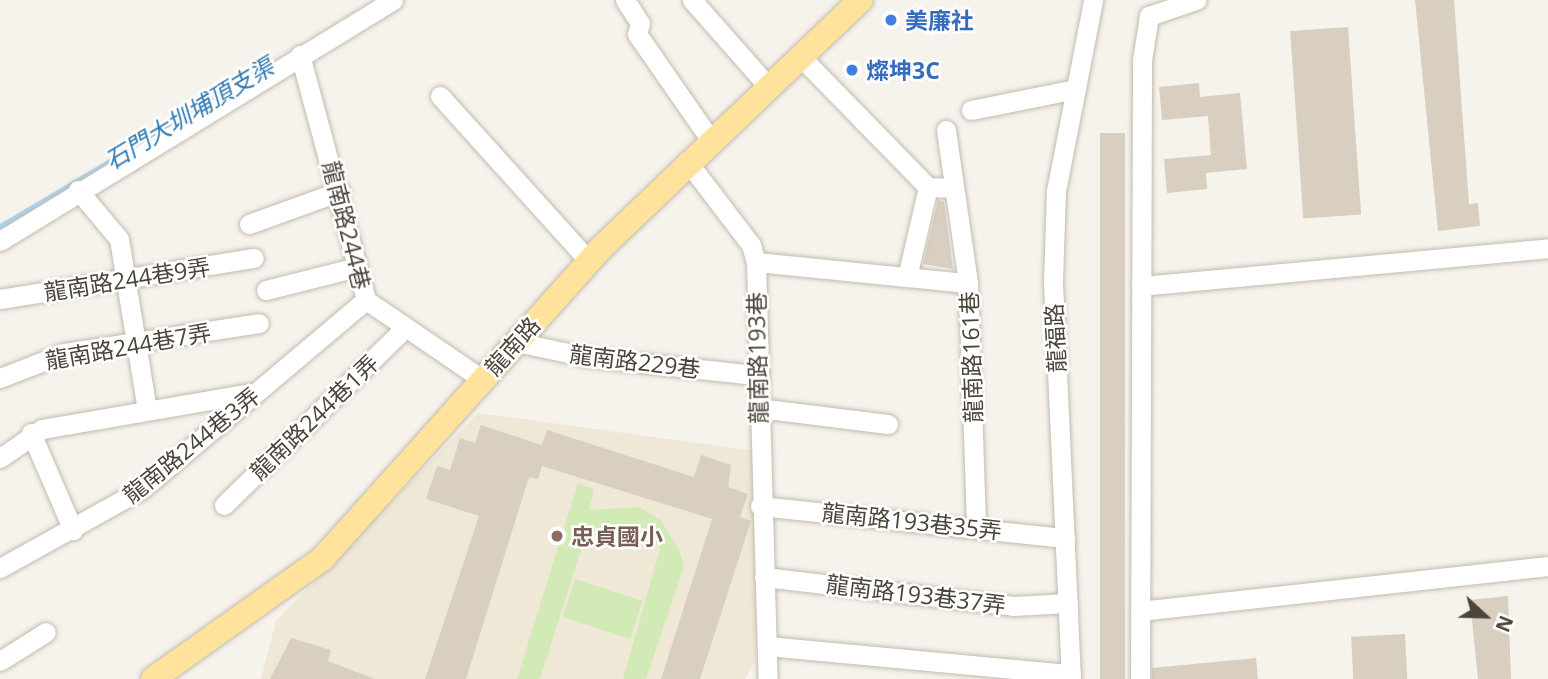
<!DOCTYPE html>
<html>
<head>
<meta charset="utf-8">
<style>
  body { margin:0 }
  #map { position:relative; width:1548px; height:679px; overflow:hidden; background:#f6f3ec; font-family:"Open Sans","Noto Sans TC",sans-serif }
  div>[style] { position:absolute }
  .education>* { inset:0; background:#efe8d6 }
  .green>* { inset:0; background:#d2eab5; transform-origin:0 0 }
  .stream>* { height:5px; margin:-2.5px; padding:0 2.5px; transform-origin:2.5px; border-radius:2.5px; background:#a9d4f2 }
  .building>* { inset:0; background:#d8cfc1; transform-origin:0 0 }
  .roads { filter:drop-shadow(0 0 2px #c2bbae) drop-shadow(0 0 2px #c2bbae) }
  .minor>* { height:19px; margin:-9.5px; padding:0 9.5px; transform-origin:9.5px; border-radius:9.5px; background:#fff }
  .major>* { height:24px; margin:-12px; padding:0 12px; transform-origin:12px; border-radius:12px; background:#ffe39c }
  .dots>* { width:19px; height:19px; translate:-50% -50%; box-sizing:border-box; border:4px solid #fff; border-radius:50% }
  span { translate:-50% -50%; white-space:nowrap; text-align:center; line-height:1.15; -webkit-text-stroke:5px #fff; paint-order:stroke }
  .shop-label { font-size:23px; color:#366cbe; font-weight:700 }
  .left { translate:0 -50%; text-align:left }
  .street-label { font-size:23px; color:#4b4439 }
  .education-label { font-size:23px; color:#785e54; font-weight:700 }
  .water-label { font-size:24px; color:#2e7ab2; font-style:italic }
  .north { position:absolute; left:1450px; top:581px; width:70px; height:70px; -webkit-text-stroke:5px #fff; paint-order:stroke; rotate:112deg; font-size:19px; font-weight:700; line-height:28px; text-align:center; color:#4b4439 }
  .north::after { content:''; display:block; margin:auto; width:24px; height:32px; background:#4b4439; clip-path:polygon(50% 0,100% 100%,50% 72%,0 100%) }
</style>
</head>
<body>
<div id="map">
  <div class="education">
    <i style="clip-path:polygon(478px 413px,755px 451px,756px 660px,745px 679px,261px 679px,276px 621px)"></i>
  </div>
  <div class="green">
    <i style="clip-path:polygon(578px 483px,594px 489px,589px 510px,640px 507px,661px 521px,679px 549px,684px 566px,646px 679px,623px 679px,660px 549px,634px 528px,617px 524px,586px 534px,540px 679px,517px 679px)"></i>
    <i style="left:575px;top:579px;width:71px;height:40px;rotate:18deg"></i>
  </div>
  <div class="stream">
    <i style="left:0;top:226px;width:196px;rotate:-30.6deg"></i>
  </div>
  <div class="building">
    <i style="clip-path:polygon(1415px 0,1454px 0,1469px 204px,1478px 203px,1480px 226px,1438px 231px)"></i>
    <i style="left:1348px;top:27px;width:188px;height:58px;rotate:86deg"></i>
    <i style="clip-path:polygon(1199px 83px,1200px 97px,1240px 93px,1247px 169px,1206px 173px,1207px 189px,1167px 193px,1164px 159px,1211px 155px,1208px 116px,1162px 120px,1159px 87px)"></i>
    <i style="left:1100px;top:133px;width:25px;height:546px"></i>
    <i style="clip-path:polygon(938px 200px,944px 202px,953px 269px,923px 264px)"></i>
    <i style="clip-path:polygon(481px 425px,542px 445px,547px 430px,694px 477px,701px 455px,731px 465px,728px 487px,748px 494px,740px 517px,751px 521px,700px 679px,661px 679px,712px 519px,542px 466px,538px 479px,529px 477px,466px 679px,425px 679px,479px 516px,426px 499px,437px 466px,450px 470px,460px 438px,475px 443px)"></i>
    <i style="clip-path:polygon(1508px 596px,1511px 679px,1478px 679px,1470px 600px)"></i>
    <i style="left:1405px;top:634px;width:45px;height:54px;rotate:87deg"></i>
    <i style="clip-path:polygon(291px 638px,331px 650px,328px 661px,375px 679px,270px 679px)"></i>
    <i style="clip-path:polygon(1256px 658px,1258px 679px,1152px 679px,1152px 668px)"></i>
  </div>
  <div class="roads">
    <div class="minor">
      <i style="left:625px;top:0;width:27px;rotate:57deg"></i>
      <i style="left:640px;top:23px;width:11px;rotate:105deg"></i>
      <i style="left:637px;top:34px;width:128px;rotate:55.2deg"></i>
      <i style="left:692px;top:0;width:112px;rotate:48.6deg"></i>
      <i style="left:300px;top:55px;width:254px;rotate:74.9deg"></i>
      <i style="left:366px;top:300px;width:140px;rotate:34.3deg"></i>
      <i style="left:799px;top:55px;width:185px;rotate:45.7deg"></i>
      <i style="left:928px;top:187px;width:26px;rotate:2deg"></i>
      <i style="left:440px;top:96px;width:222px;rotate:47.9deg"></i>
      <i style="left:971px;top:110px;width:107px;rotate:-11.3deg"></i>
      <i style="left:946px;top:130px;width:155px;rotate:81.8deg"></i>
      <i style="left:968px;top:283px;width:245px;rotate:88.1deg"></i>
      <i style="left:687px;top:161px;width:106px;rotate:52.7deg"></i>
      <i style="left:751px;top:245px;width:18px;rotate:74deg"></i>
      <i style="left:756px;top:262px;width:417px;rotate:88.4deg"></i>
      <i style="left:78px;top:190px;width:64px;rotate:50.1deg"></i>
      <i style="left:119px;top:239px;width:173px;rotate:80.7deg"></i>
      <i style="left:249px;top:224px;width:97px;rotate:-19.9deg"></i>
      <i style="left:0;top:241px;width:461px;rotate:-31.5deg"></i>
      <i style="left:756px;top:262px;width:213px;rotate:5.7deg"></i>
      <i style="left:907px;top:277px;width:92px;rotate:-76.9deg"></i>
      <i style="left:1141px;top:286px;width:409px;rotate:-5.3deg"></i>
      <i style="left:266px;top:290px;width:94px;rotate:-14.2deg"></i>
      <i style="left:0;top:299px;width:257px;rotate:-9.2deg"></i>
      <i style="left:516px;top:342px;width:73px;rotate:11.9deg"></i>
      <i style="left:587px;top:357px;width:169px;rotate:6.1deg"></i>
      <i style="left:0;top:378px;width:69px;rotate:-21.3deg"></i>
      <i style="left:64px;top:353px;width:197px;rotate:-8.7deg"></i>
      <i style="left:759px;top:408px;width:130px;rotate:7.1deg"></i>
      <i style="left:31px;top:433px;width:106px;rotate:66.6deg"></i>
      <i style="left:0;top:458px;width:51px;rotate:-34.6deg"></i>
      <i style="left:42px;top:429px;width:212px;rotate:-9.8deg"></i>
      <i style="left:224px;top:505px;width:252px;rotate:-44.4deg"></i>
      <i style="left:760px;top:506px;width:307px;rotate:6deg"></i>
      <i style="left:0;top:568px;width:162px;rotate:-29.1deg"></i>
      <i style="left:142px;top:489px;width:293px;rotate:-40.2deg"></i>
      <i style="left:764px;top:577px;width:251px;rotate:6.6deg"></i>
      <i style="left:1013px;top:606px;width:55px;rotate:-3.1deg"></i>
      <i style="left:1140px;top:611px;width:410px;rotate:-6.3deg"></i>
      <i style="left:767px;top:646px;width:305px;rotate:5.3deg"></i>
      <i style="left:0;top:661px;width:54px;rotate:-32.2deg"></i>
      <i style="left:1071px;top:679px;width:398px;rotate:-92.6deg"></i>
      <i style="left:1053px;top:281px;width:90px;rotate:-88.1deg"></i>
      <i style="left:1056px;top:191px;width:195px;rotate:-79deg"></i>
      <i style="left:1140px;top:679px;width:619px;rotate:-89.81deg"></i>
      <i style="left:1142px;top:60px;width:45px;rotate:-81deg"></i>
      <i style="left:1149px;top:16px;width:50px;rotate:-18.8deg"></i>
    </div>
    <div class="major">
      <i style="left:153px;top:679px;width:209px;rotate:-35.4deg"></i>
      <i style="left:323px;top:558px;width:414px;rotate:-48.1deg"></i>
      <i style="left:599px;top:250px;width:362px;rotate:-43.7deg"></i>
    </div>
  </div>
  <div class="dots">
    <i style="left:891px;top:20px;background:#3f7fe0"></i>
    <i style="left:852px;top:70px;background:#3f7fe0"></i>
    <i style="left:557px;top:536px;background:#8d6e63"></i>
  </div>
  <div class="shop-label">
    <span class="left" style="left:905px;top:20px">美廉社</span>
    <span class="left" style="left:866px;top:70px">燦坤3C</span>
  </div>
  <div class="street-label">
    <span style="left:347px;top:225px;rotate:76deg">龍南路244巷</span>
    <span style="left:127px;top:279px;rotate:-9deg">龍南路244巷9弄</span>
    <span style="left:1055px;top:338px;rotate:-93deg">龍福路</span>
    <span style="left:128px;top:346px;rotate:-10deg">龍南路244巷7弄</span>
    <span style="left:512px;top:346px;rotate:-48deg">龍南路</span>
    <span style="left:971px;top:357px;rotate:-92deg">龍南路161巷</span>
    <span style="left:757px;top:358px;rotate:-91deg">龍南路193巷</span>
    <span style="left:635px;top:361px;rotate:7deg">龍南路229巷</span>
    <span style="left:314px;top:417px;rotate:-44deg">龍南路244巷1弄</span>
    <span style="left:191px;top:445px;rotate:-39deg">龍南路244巷3弄</span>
    <span style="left:912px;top:521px;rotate:6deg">龍南路193巷35弄</span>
    <span style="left:916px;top:594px;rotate:7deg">龍南路193巷37弄</span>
  </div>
  <div class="education-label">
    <span class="left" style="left:571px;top:536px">忠貞國小</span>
  </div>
  <div class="water-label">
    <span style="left:189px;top:113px;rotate:-31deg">石門大圳埔頂支渠</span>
  </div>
  <div class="north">N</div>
</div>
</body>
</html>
